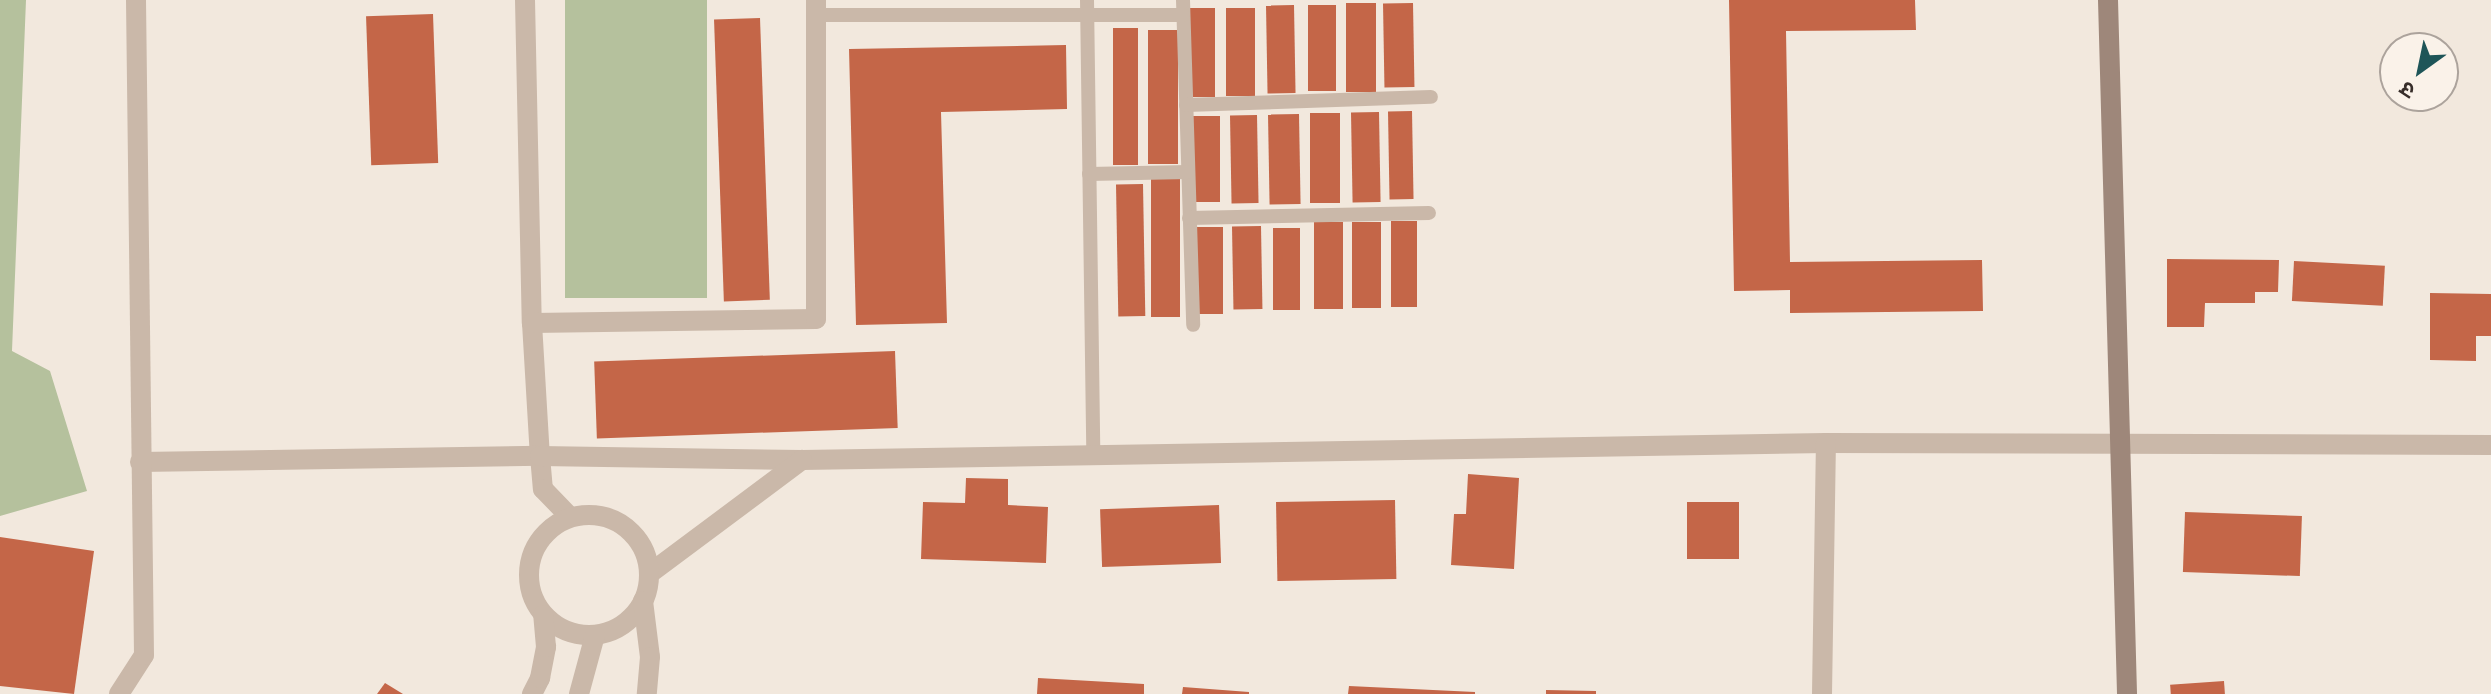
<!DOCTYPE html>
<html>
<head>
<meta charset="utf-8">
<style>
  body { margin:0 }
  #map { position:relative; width:2491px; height:694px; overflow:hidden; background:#f2e8dd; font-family:Inter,"Noto Sans Devanagari",sans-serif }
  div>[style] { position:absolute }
  .green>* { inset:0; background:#b5c19d; transform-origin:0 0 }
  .building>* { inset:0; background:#c46648; transform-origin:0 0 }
  .service>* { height:14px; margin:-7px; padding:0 7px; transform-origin:7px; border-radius:7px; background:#cab8a9 }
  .minor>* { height:20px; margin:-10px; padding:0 10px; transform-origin:10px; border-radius:10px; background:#cab8a9 }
  .tertiary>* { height:20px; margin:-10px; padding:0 10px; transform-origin:10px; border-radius:10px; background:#cab8a9 }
  .tertiary>.ring { margin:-10px; padding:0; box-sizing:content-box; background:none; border:20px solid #cab8a9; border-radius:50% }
  .secondary>* { height:20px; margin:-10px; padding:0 10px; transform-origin:10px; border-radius:10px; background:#9e877a }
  span { translate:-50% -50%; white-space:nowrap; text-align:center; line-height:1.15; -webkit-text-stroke:8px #faf2e9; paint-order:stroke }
  .north { position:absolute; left:2379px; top:32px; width:80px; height:80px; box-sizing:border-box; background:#faf2e9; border:2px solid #aca39c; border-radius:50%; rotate:213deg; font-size:22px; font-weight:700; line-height:32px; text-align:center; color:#372d29 }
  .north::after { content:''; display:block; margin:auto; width:28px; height:36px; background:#1e5558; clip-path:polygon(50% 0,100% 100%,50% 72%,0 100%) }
</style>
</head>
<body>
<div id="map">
  <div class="green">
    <i style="clip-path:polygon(0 0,26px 0,12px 351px,50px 371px,87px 491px,0 516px)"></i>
    <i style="left:565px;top:0;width:142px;height:298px"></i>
  </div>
  <div class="building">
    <i style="clip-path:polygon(1729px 0,1915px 0,1916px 30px,1786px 31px,1790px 262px,1982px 260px,1983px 311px,1790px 313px,1790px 290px,1734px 291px)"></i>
    <i style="left:1346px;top:3px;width:30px;height:89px"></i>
    <i style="left:1413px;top:3px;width:84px;height:30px;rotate:89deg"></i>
    <i style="left:1294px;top:5px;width:88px;height:28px;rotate:89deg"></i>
    <i style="left:1308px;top:5px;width:28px;height:86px"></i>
    <i style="left:1188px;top:8px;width:27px;height:89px"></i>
    <i style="left:1226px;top:8px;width:29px;height:88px"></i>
    <i style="left:433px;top:14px;width:149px;height:67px;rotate:88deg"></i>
    <i style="left:760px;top:18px;width:282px;height:46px;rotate:88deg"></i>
    <i style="left:1113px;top:28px;width:25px;height:137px"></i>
    <i style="left:1148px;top:30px;width:30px;height:134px"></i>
    <i style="clip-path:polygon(1066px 45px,1067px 109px,941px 112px,947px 323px,856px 325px,849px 49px)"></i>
    <i style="left:1412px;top:111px;width:88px;height:24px;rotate:89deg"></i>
    <i style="left:1379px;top:112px;width:90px;height:28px;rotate:89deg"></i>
    <i style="left:1310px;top:113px;width:30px;height:90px"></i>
    <i style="left:1299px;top:114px;width:90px;height:31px;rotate:89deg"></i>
    <i style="left:1257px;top:115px;width:88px;height:27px;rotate:89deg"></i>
    <i style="left:1191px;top:116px;width:29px;height:86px"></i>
    <i style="left:1151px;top:179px;width:29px;height:138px"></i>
    <i style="left:1143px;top:184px;width:132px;height:27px;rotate:89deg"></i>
    <i style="left:1391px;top:221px;width:26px;height:86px"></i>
    <i style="left:1314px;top:222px;width:29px;height:87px"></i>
    <i style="left:1352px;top:222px;width:29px;height:86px"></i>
    <i style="left:1261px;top:226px;width:83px;height:29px;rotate:89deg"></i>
    <i style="left:1196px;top:227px;width:27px;height:87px"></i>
    <i style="left:1273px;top:228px;width:27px;height:82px"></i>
    <i style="clip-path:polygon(2167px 259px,2279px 260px,2278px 292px,2255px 292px,2255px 303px,2205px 303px,2204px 327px,2167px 327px)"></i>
    <i style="left:2294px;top:261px;width:91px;height:40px;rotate:3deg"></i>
    <i style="clip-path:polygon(2430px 293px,2491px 294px,2491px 336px,2476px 336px,2476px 361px,2430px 360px)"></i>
    <i style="left:895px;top:351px;width:77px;height:301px;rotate:88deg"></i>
    <i style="clip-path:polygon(1468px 474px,1519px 478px,1514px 569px,1451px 565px,1454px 514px,1466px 514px)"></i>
    <i style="clip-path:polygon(966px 478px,1008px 479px,1008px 505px,1048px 507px,1046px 563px,921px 559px,923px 502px,965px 503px)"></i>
    <i style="left:1395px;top:500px;width:79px;height:119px;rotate:89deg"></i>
    <i style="left:1687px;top:502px;width:52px;height:57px"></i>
    <i style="left:1219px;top:505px;width:58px;height:119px;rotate:88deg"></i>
    <i style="left:2185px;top:512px;width:117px;height:60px;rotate:2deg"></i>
    <i style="clip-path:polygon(0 537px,94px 551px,74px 694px,0 686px)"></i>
    <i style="clip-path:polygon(1038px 678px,1144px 684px,1144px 694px,1037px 694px)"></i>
    <i style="left:2224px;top:681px;width:13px;height:54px;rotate:86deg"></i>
    <i style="clip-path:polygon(385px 683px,403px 694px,377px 694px)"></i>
    <i style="clip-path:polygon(1349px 686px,1475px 692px,1475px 694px,1348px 694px)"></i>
    <i style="clip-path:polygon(1183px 687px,1249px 692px,1249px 694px,1182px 694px)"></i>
    <i style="clip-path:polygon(1546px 690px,1596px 691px,1596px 694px,1546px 694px)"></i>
  </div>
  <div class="service">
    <i style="left:1087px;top:0;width:455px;rotate:89.2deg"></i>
    <i style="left:1183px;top:0;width:325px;rotate:88.2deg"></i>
    <i style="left:816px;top:15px;width:367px"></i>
    <i style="left:1186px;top:105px;width:245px;rotate:-1.9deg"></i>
    <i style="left:1089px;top:174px;width:99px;rotate:-1.2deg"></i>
    <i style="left:1189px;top:218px;width:240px;rotate:-1.2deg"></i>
  </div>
  <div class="minor">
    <i style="left:525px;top:0;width:323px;rotate:88.8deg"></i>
    <i style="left:532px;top:323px;width:133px;rotate:86.6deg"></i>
    <i style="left:540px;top:456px;width:33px;rotate:85deg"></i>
    <i style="left:543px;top:489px;width:39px;rotate:46deg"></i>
    <i style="left:532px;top:323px;width:284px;rotate:-0.8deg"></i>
    <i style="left:816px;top:319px;width:319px;rotate:-90deg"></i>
    <i style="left:140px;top:462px;width:400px;rotate:-0.9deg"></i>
    <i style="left:540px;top:456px;width:262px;rotate:0.9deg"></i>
    <i style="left:802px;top:460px;width:1024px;rotate:-0.95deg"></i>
    <i style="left:1826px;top:443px;width:665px;rotate:0.17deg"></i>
    <i style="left:649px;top:574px;width:191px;rotate:-36.7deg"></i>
    <i style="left:119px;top:694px;width:46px;rotate:-57.3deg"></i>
    <i style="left:144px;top:655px;width:655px;rotate:-90.7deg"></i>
    <i style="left:1822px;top:694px;width:251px;rotate:-89.1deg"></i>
  </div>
  <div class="tertiary">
    <i class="ring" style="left:529px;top:515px;width:100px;height:100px"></i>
    <i style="left:643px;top:601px;width:56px;rotate:82.9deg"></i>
    <i style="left:650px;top:657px;width:37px;rotate:95deg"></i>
    <i style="left:532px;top:694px;width:18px;rotate:-63deg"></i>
    <i style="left:540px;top:678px;width:32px;rotate:-79deg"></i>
    <i style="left:546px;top:647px;width:32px;rotate:-95deg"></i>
    <i style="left:579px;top:694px;width:61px;rotate:-74.8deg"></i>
  </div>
  <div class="secondary">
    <i style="left:2108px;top:0;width:694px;rotate:88.43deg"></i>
  </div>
  <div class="north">उ</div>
</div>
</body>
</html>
